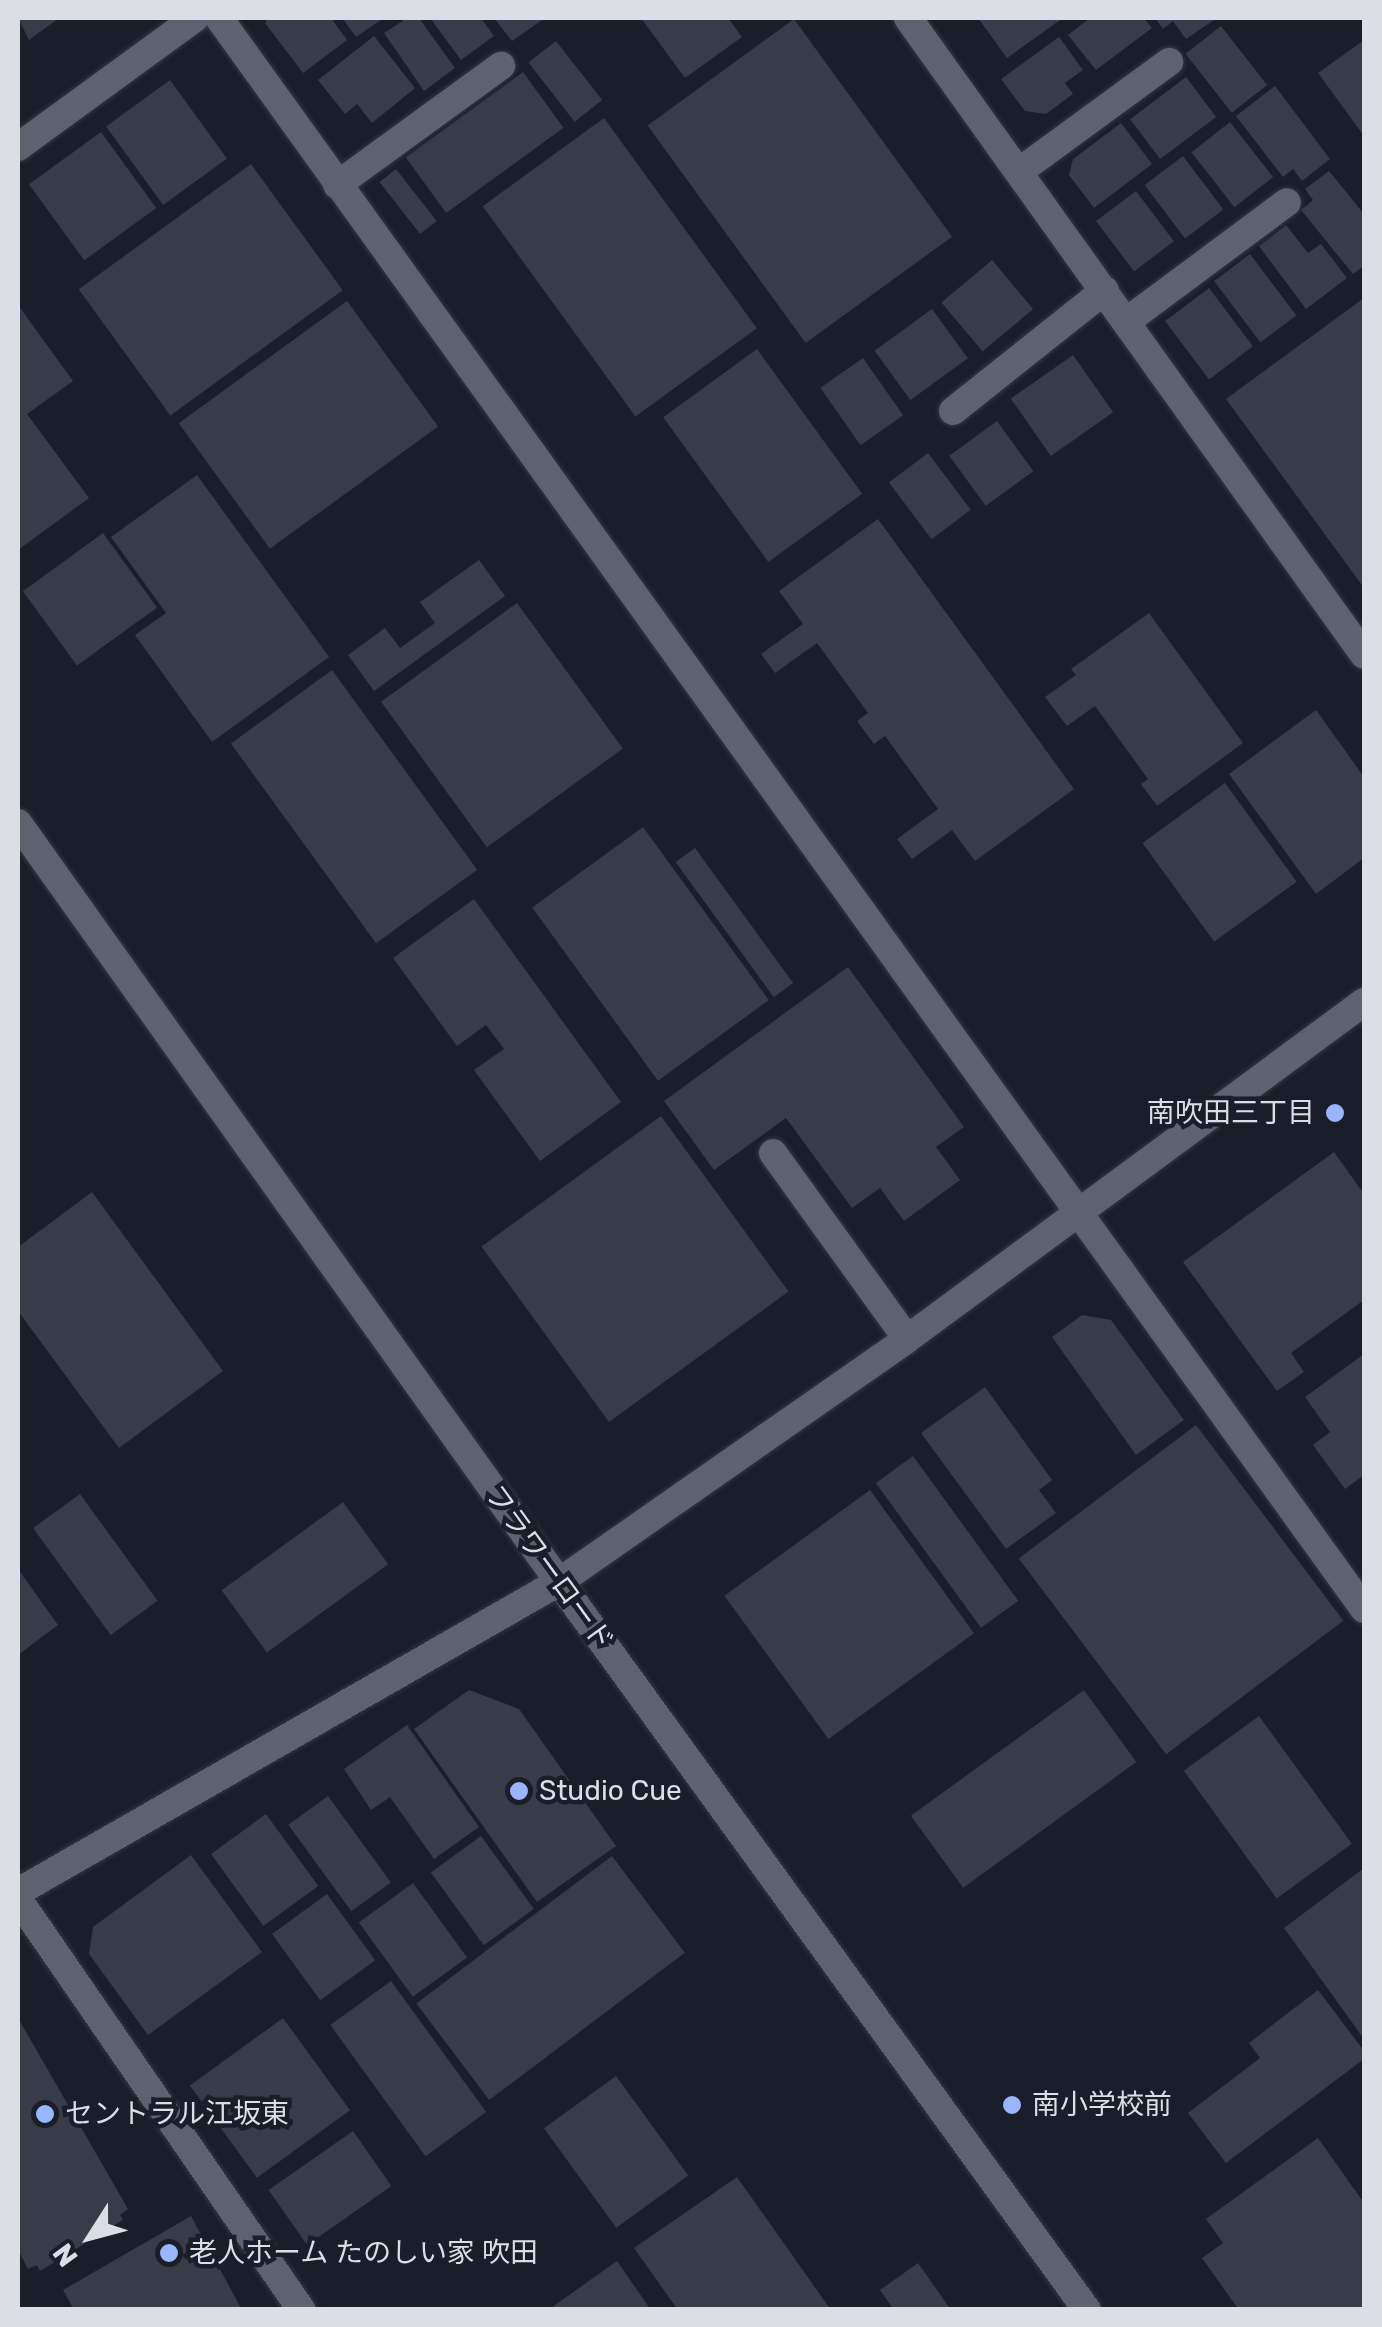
<!DOCTYPE html>
<html>
<head>
<meta charset="utf-8">
<style>
  body { margin:0 }
  #map { position:relative; width:1382px; height:2327px; overflow:hidden; background:#191e28; font-family:Rubik,"Noto Sans JP",sans-serif }
  div>[style] { position:absolute }
  .building>* { inset:0; background:#383c48; transform-origin:0 0 }
  .roads { filter:drop-shadow(0 0 2px #34373f) drop-shadow(0 0 2px #34373f) }
  .minor>* { height:28px; margin:-14px; padding:0 14px; transform-origin:14px; border-radius:14px; background:#5d626e }
  .tertiary>* { height:28px; margin:-14px; padding:0 14px; transform-origin:14px; border-radius:14px; background:#5d626e }
  .dots>* { width:28px; height:28px; translate:-50% -50%; box-sizing:border-box; border:5px solid #191e28; border-radius:50% }
  span { translate:-50% -50%; white-space:nowrap; text-align:center; line-height:1.15; -webkit-text-stroke:9px #191e28; paint-order:stroke }
  .poi-label { font-size:28px; color:#dbdee5 }
  .right { translate:-100% -50%; text-align:right }
  .left { translate:0 -50%; text-align:left }
  .street-label { font-size:28px; color:#dbdee5 }
  .frame { position:absolute; inset:0; border:20px solid #dbdee5; pointer-events:none }
  .north { position:absolute; left:40px; top:2187px; width:100px; height:100px; -webkit-text-stroke:8px #191e28; paint-order:stroke; rotate:234deg; font-size:28px; font-weight:700; line-height:40px; text-align:center; color:#dbdee5 }
  .north::after { content:''; display:block; margin:auto; width:35px; height:45px; background:#dbdee5; clip-path:polygon(50% 0,100% 100%,50% 72%,0 100%) }
</style>
</head>
<body>
<div id="map">
  <div class="building">
    <i style="clip-path:polygon(18px 18px,59px 18px,29px 40px)"></i>
    <i style="clip-path:polygon(268px 18px,331px 18px,347px 40px,303px 73px,265px 23px)"></i>
    <i style="clip-path:polygon(342px 18px,384px 18px,356px 37px)"></i>
    <i style="clip-path:polygon(407px 18px,419px 18px,455px 68px,424px 91px,384px 33px)"></i>
    <i style="clip-path:polygon(430px 18px,481px 18px,494px 36px,461px 60px)"></i>
    <i style="clip-path:polygon(494px 18px,545px 18px,512px 41px)"></i>
    <i style="clip-path:polygon(641px 18px,728px 18px,742px 37px,685px 78px)"></i>
    <i style="clip-path:polygon(978px 18px,1063px 18px,1007px 58px)"></i>
    <i style="clip-path:polygon(1090px 18px,1144px 18px,1152px 28px,1096px 70px,1068px 35px)"></i>
    <i style="clip-path:polygon(1155px 18px,1217px 18px,1186px 39px,1173px 21px,1163px 29px)"></i>
    <i style="left:794px;top:19px;width:269px;height:181px;rotate:54deg"></i>
    <i style="left:1221px;top:26px;width:75px;height:45px;rotate:52deg"></i>
    <i style="clip-path:polygon(374px 36px,415px 88px,372px 123px,357px 104px,345px 114px,318px 80px)"></i>
    <i style="clip-path:polygon(1059px 37px,1083px 70px,1065px 83px,1073px 94px,1046px 114px,1025px 111px,1001px 79px)"></i>
    <i style="clip-path:polygon(1364px 40px,1364px 136px,1318px 73px)"></i>
    <i style="left:556px;top:41px;width:75px;height:35px;rotate:52deg"></i>
    <i style="left:523px;top:72px;width:69px;height:145px;rotate:54deg"></i>
    <i style="left:1186px;top:77px;width:50px;height:70px;rotate:53deg"></i>
    <i style="left:170px;top:80px;width:97px;height:79px;rotate:54deg"></i>
    <i style="clip-path:polygon(1275px 86px,1330px 159px,1302px 181px,1293px 169px,1283px 177px,1236px 116px)"></i>
    <i style="left:604px;top:118px;width:260px;height:150px;rotate:54deg"></i>
    <i style="left:1230px;top:122px;width:70px;height:49px;rotate:52deg"></i>
    <i style="clip-path:polygon(1121px 123px,1152px 164px,1094px 208px,1069px 175px,1073px 159px)"></i>
    <i style="left:101px;top:132px;width:94px;height:89px;rotate:54deg"></i>
    <i style="left:1183px;top:156px;width:67px;height:48px;rotate:53deg"></i>
    <i style="left:251px;top:164px;width:156px;height:213px;rotate:54deg"></i>
    <i style="left:396px;top:169px;width:66px;height:21px;rotate:52deg"></i>
    <i style="clip-path:polygon(1329px 171px,1364px 214px,1364px 266px,1353px 274px,1301px 210px,1313px 200px,1305px 189px)"></i>
    <i style="left:1136px;top:191px;width:63px;height:50px;rotate:53deg"></i>
    <i style="clip-path:polygon(1286px 225px,1308px 253px,1321px 244px,1347px 278px,1306px 309px,1259px 246px)"></i>
    <i style="left:1250px;top:254px;width:77px;height:45px;rotate:53deg"></i>
    <i style="left:992px;top:260px;width:64px;height:66px;rotate:50deg"></i>
    <i style="left:1209px;top:288px;width:73px;height:55px;rotate:53deg"></i>
    <i style="clip-path:polygon(1364px 298px,1364px 588px,1226px 399px)"></i>
    <i style="left:347px;top:301px;width:155px;height:208px;rotate:54deg"></i>
    <i style="clip-path:polygon(18px 305px,73px 381px,27px 414px,89px 498px,18px 550px)"></i>
    <i style="left:932px;top:309px;width:61px;height:71px;rotate:54deg"></i>
    <i style="left:757px;top:349px;width:179px;height:116px;rotate:54deg"></i>
    <i style="left:1073px;top:355px;width:70px;height:76px;rotate:55deg"></i>
    <i style="left:863px;top:358px;width:70px;height:52px;rotate:55deg"></i>
    <i style="left:997px;top:421px;width:62px;height:59px;rotate:54deg"></i>
    <i style="left:928px;top:453px;width:71px;height:49px;rotate:53deg"></i>
    <i style="clip-path:polygon(197px 475px,329px 657px,212px 742px,135px 635px,166px 613px,111px 537px)"></i>
    <i style="clip-path:polygon(878px 519px,1074px 789px,975px 861px,952px 830px,912px 859px,897px 839px,938px 809px,885px 736px,874px 744px,857px 721px,868px 713px,817px 643px,775px 673px,761px 654px,803px 624px,779px 591px)"></i>
    <i style="left:103px;top:533px;width:92px;height:99px;rotate:54deg"></i>
    <i style="clip-path:polygon(479px 560px,505px 596px,374px 691px,348px 655px,385px 628px,400px 648px,435px 623px,420px 602px)"></i>
    <i style="left:517px;top:603px;width:180px;height:168px;rotate:54deg"></i>
    <i style="clip-path:polygon(1149px 613px,1243px 743px,1157px 806px,1141px 784px,1148px 779px,1095px 706px,1067px 726px,1045px 697px,1076px 675px,1071px 669px)"></i>
    <i style="left:332px;top:670px;width:247px;height:125px;rotate:54deg"></i>
    <i style="clip-path:polygon(1316px 710px,1364px 777px,1364px 858px,1316px 894px,1229px 774px)"></i>
    <i style="left:1225px;top:783px;width:122px;height:102px;rotate:54deg"></i>
    <i style="left:643px;top:827px;width:214px;height:137px;rotate:54deg"></i>
    <i style="left:695px;top:848px;width:167px;height:24px;rotate:54deg"></i>
    <i style="clip-path:polygon(474px 899px,621px 1102px,540px 1161px,474px 1070px,504px 1049px,486px 1025px,457px 1046px,393px 958px)"></i>
    <i style="clip-path:polygon(848px 967px,964px 1127px,936px 1147px,960px 1180px,904px 1221px,880px 1188px,852px 1208px,786px 1118px,714px 1170px,664px 1101px)"></i>
    <i style="left:661px;top:1116px;width:217px;height:222px;rotate:54deg"></i>
    <i style="clip-path:polygon(1334px 1152px,1364px 1194px,1364px 1300px,1291px 1353px,1304px 1372px,1277px 1391px,1183px 1262px)"></i>
    <i style="clip-path:polygon(92px 1192px,223px 1371px,119px 1448px,18px 1311px,18px 1247px)"></i>
    <i style="clip-path:polygon(1082px 1315px,1111px 1320px,1184px 1420px,1136px 1455px,1052px 1337px)"></i>
    <i style="clip-path:polygon(1364px 1354px,1364px 1475px,1345px 1489px,1313px 1445px,1330px 1432px,1305px 1397px)"></i>
    <i style="clip-path:polygon(985px 1387px,1052px 1480px,1039px 1490px,1056px 1513px,1006px 1549px,921px 1433px)"></i>
    <i style="left:1196px;top:1425px;width:245px;height:222px;rotate:53deg"></i>
    <i style="left:913px;top:1456px;width:179px;height:46px;rotate:54deg"></i>
    <i style="left:870px;top:1490px;width:177px;height:180px;rotate:54deg"></i>
    <i style="left:80px;top:1494px;width:132px;height:58px;rotate:54deg"></i>
    <i style="left:343px;top:1502px;width:77px;height:150px;rotate:54deg"></i>
    <i style="clip-path:polygon(18px 1569px,58px 1625px,18px 1655px)"></i>
    <i style="clip-path:polygon(469px 1690px,519px 1709px,616px 1846px,537px 1902px,414px 1729px)"></i>
    <i style="left:1084px;top:1690px;width:89px;height:214px;rotate:54deg"></i>
    <i style="left:1259px;top:1716px;width:158px;height:93px;rotate:54deg"></i>
    <i style="clip-path:polygon(407px 1725px,479px 1827px,434px 1859px,390px 1797px,371px 1810px,344px 1769px)"></i>
    <i style="left:328px;top:1796px;width:107px;height:49px;rotate:54deg"></i>
    <i style="left:266px;top:1814px;width:89px;height:68px;rotate:54deg"></i>
    <i style="left:481px;top:1836px;width:90px;height:62px;rotate:54deg"></i>
    <i style="clip-path:polygon(191px 1855px,262px 1952px,148px 2035px,89px 1954px,93px 1927px)"></i>
    <i style="left:612px;top:1856px;width:121px;height:245px;rotate:53deg"></i>
    <i style="clip-path:polygon(1364px 1868px,1364px 2039px,1284px 1928px)"></i>
    <i style="left:413px;top:1883px;width:92px;height:67px;rotate:54deg"></i>
    <i style="left:327px;top:1894px;width:82px;height:68px;rotate:54deg"></i>
    <i style="left:391px;top:1981px;width:162px;height:75px;rotate:54deg"></i>
    <i style="clip-path:polygon(1318px 1990px,1364px 2051px,1364px 2059px,1226px 2163px,1188px 2113px,1260px 2058px,1249px 2043px)"></i>
    <i style="clip-path:polygon(18px 2018px,128px 2209px,120px 2215px,123px 2220px,40px 2271px,37px 2265px,28px 2269px,18px 2250px)"></i>
    <i style="left:283px;top:2018px;width:114px;height:115px;rotate:54deg"></i>
    <i style="left:616px;top:2076px;width:123px;height:89px;rotate:54deg"></i>
    <i style="left:353px;top:2131px;width:67px;height:103px;rotate:55deg"></i>
    <i style="clip-path:polygon(1318px 2138px,1364px 2203px,1364px 2310px,1239px 2310px,1202px 2258px,1223px 2243px,1206px 2219px)"></i>
    <i style="clip-path:polygon(737px 2177px,831px 2310px,678px 2310px,634px 2248px)"></i>
    <i style="clip-path:polygon(191px 2216px,242px 2310px,74px 2310px,63px 2290px)"></i>
    <i style="clip-path:polygon(617px 2261px,651px 2310px,548px 2310px)"></i>
    <i style="clip-path:polygon(918px 2263px,951px 2310px,894px 2310px,880px 2290px)"></i>
  </div>
  <div class="roads">
    <div class="minor">
      <i style="left:219px;top:18px;width:1960px;rotate:54.26deg"></i>
      <i style="left:908px;top:18px;width:783px;rotate:54.4deg"></i>
      <i style="left:18px;top:147px;width:219px;rotate:-36.1deg"></i>
      <i style="left:1020px;top:171px;width:185px;rotate:-36.2deg"></i>
      <i style="left:337px;top:185px;width:203px;rotate:-36deg"></i>
      <i style="left:1127px;top:321px;width:199px;rotate:-36.6deg"></i>
      <i style="left:953px;top:411px;width:194px;rotate:-38.5deg"></i>
      <i style="left:773px;top:1153px;width:229px;rotate:54.2deg"></i>
      <i style="left:559px;top:1582px;width:424px;rotate:-34.9deg"></i>
      <i style="left:907px;top:1339px;width:568px;rotate:-36.41deg"></i>
      <i style="left:18px;top:1899px;width:500px;rotate:55.4deg"></i>
    </div>
    <div class="tertiary">
      <i style="left:18px;top:823px;width:932px;rotate:54.52deg"></i>
      <i style="left:559px;top:1582px;width:899px;rotate:54.05deg"></i>
      <i style="left:18px;top:1892px;width:624px;rotate:-29.81deg"></i>
    </div>
  </div>
  <div class="dots">
    <i style="left:1335px;top:1113px;background:#98b5fd"></i>
    <i style="left:519px;top:1791px;background:#98b5fd"></i>
    <i style="left:1012px;top:2105px;background:#98b5fd"></i>
    <i style="left:45px;top:2114px;background:#98b5fd"></i>
    <i style="left:169px;top:2253px;background:#98b5fd"></i>
  </div>
  <div class="poi-label">
    <span class="right" style="left:1315px;top:1113px">南吹田三丁目</span>
    <span class="left" style="left:539px;top:1791px">Studio Cue</span>
    <span class="left" style="left:1032px;top:2105px">南小学校前</span>
    <span class="left" style="left:65px;top:2114px">セントラル江坂東</span>
    <span class="left" style="left:189px;top:2253px">老人ホーム たのしい家 吹田</span>
  </div>
  <div class="street-label">
    <span style="left:549px;top:1568px;rotate:54deg">フラワーロード</span>
  </div>
  <div class="frame"></div>
  <div class="north">N</div>
</div>
</body>
</html>
